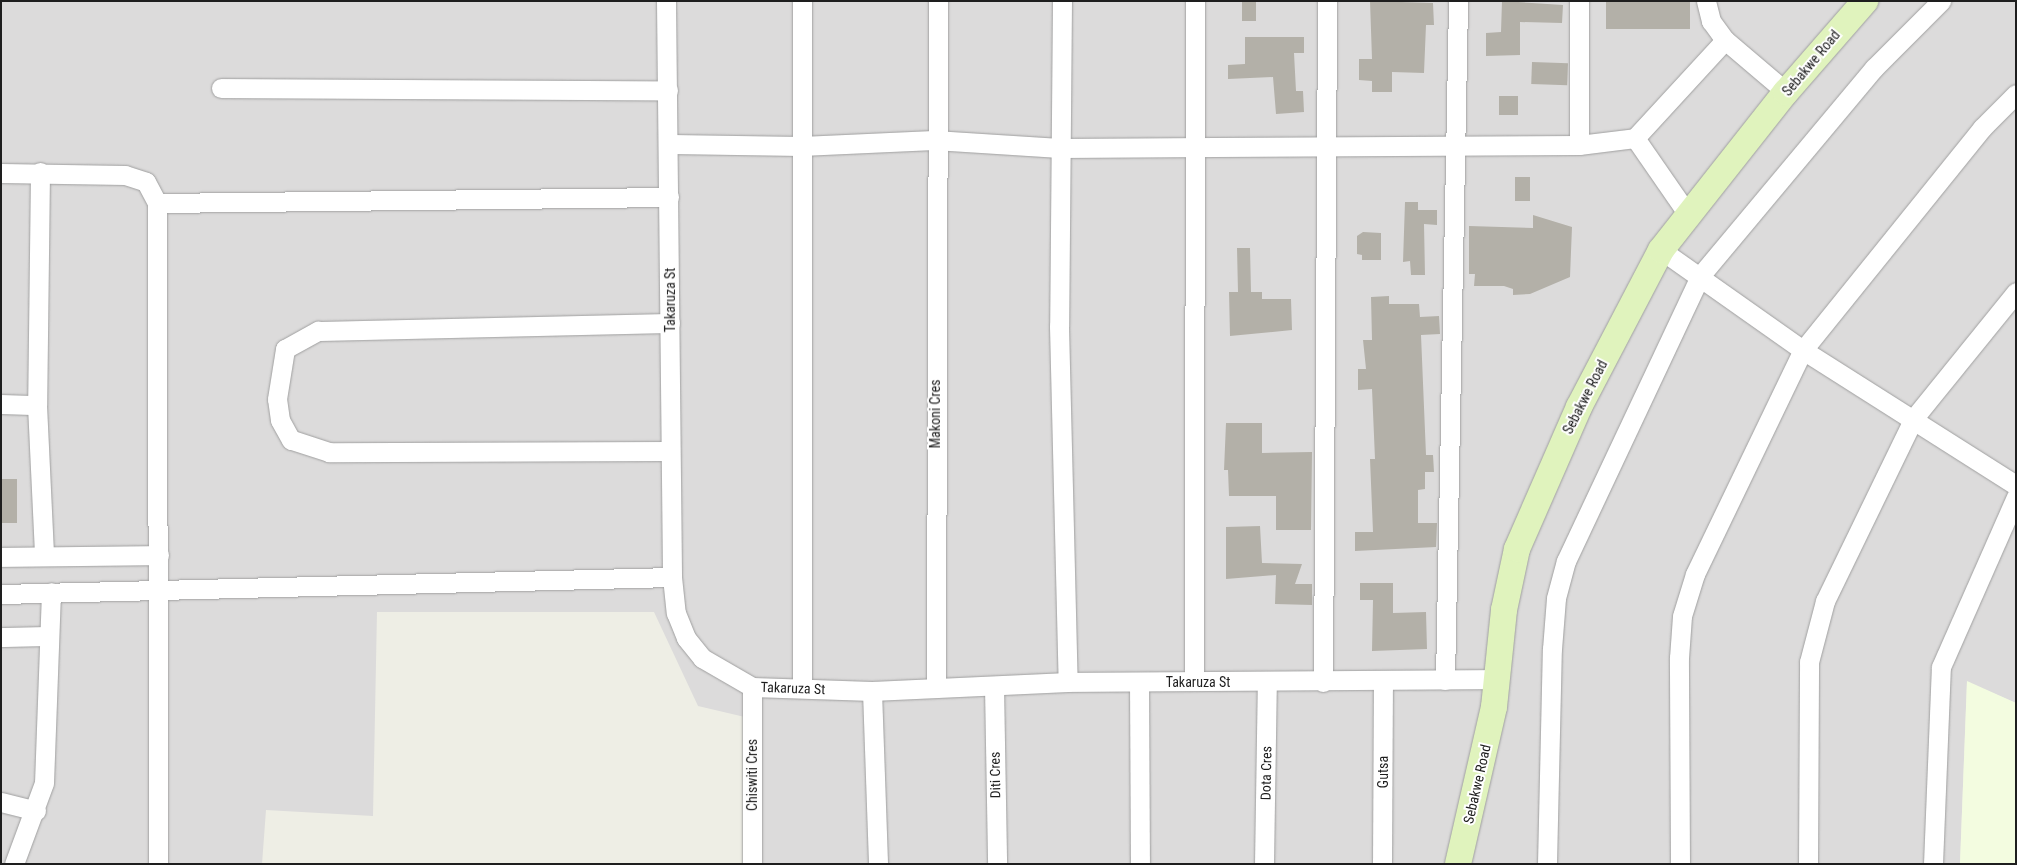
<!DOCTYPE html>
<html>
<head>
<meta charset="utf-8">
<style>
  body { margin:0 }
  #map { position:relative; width:2017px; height:865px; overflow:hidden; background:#eeeee5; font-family:"Roboto Condensed",sans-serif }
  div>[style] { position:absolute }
  .residential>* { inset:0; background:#dcdbdb }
  .education>* { inset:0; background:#f3fce0 }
  .building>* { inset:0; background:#b3b0a8; transform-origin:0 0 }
  .roads { filter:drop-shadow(0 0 1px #9f9f9f) drop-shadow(0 0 1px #9f9f9f) }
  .street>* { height:19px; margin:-9.5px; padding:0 9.5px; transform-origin:9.5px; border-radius:9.5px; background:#fff }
  .secondary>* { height:26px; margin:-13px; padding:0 13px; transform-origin:13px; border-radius:13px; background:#e0f3bd }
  span { translate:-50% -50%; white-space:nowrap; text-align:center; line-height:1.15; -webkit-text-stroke:4px #fff; paint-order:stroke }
  .street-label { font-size:14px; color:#1e1e1e }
  .frame { position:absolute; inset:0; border:2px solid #1e1e1e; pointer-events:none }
</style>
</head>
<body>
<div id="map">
  <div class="residential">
    <i style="clip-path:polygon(1px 1px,2016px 1px,2016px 703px,1967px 682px,1960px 864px,749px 864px,749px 718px,698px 706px,654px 612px,377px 612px,373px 816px,266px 810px,262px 864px,1px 864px)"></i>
  </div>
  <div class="education">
    <i style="clip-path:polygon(1967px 681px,2016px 703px,2016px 864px,1960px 864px)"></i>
  </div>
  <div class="building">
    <i style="left:1242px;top:1px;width:14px;height:20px"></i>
    <i style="clip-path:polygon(1370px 1px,1433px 3px,1434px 25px,1426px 25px,1424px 73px,1392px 72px,1392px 92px,1372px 92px,1372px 81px,1359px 80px,1359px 59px,1372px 59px)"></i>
    <i style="clip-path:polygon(1502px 1px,1563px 5px,1562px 23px,1520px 22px,1520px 55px,1486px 56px,1486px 33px,1501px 32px)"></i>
    <i style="left:1606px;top:1px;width:84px;height:28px"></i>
    <i style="clip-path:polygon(1245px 37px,1304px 37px,1304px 53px,1294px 53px,1296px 91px,1303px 91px,1304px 112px,1276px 114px,1273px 77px,1228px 79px,1228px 65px,1245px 64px)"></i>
    <i style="left:1532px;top:62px;width:36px;height:22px;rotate:2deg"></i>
    <i style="left:1499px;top:96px;width:19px;height:19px"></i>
    <i style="left:1515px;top:177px;width:15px;height:24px"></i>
    <i style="clip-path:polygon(1405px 202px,1418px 202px,1418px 210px,1437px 210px,1437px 225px,1424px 224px,1425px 275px,1411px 275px,1410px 261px,1403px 262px)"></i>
    <i style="clip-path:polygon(1533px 215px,1572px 227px,1570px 277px,1530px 294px,1513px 295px,1513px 289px,1504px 286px,1474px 286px,1475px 274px,1469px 274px,1469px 226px,1533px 228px)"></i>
    <i style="clip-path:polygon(1363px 232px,1381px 233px,1381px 260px,1362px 260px,1362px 255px,1357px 254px,1357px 236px)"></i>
    <i style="clip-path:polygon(1237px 248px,1250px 248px,1251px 292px,1262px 292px,1262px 299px,1291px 299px,1292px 330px,1230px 336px,1229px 292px,1238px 292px)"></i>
    <i style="clip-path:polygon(1389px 296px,1389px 304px,1419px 304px,1420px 317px,1439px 316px,1440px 334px,1421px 335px,1426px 455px,1433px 455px,1434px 472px,1425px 472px,1425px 489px,1418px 490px,1418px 523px,1437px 523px,1436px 547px,1355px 551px,1355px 532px,1373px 532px,1370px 459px,1375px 459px,1372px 389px,1358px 390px,1358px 369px,1366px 369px,1363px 340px,1372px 340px,1371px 297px)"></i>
    <i style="clip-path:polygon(1226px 423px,1262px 423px,1262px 453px,1312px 452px,1311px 530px,1276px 530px,1276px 496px,1229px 496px,1228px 470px,1224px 470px)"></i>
    <i style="left:1px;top:479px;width:16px;height:44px"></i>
    <i style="clip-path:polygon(1260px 526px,1262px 563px,1302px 564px,1295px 584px,1312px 584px,1312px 605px,1275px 604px,1276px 575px,1226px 579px,1226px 527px)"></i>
    <i style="clip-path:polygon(1360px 583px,1393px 583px,1393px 613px,1426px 612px,1427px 649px,1372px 651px,1373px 600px,1360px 600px)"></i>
  </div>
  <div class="roads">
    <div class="street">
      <i style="left:666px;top:1px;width:576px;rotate:89.4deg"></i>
      <i style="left:672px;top:577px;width:36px;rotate:84deg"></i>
      <i style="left:676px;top:613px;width:27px;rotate:68deg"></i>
      <i style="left:686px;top:638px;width:26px;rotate:51deg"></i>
      <i style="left:702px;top:658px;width:58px;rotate:30.1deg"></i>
      <i style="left:752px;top:687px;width:120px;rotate:1.9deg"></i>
      <i style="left:872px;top:691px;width:196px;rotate:-2.6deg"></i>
      <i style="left:1068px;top:682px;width:429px;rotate:-0.4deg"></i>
      <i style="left:802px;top:1px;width:687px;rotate:90deg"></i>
      <i style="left:1062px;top:1px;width:325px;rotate:90.5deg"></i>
      <i style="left:1059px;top:326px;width:356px;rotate:88.6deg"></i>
      <i style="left:1706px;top:1px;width:21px;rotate:76deg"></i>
      <i style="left:1711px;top:21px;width:24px;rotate:54deg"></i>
      <i style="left:1725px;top:40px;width:80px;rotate:40.4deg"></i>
      <i style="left:221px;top:88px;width:447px;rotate:0.3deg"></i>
      <i style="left:1635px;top:138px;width:95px;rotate:55.3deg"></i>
      <i style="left:671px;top:144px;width:130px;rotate:0.9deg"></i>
      <i style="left:801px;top:146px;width:133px;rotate:-2.6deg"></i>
      <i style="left:934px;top:140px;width:126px;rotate:3.6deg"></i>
      <i style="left:1060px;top:148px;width:519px;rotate:-0.33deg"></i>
      <i style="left:1579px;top:145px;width:56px;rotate:-7.1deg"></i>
      <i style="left:1635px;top:138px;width:133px;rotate:-47.4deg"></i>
      <i style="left:1579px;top:145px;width:144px;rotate:-90deg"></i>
      <i style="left:40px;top:172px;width:233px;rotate:90.7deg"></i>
      <i style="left:37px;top:405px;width:151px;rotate:87.3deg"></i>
      <i style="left:1px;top:173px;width:124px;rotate:0.9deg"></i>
      <i style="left:125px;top:175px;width:22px;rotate:18deg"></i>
      <i style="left:146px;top:182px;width:24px;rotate:62deg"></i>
      <i style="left:157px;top:203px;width:661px;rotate:89.91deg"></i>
      <i style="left:157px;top:203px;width:512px;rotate:-0.67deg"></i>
      <i style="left:1661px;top:250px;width:174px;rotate:35.2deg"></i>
      <i style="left:1803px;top:350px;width:252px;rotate:32.4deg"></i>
      <i style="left:1px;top:404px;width:36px;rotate:2deg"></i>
      <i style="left:669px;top:451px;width:340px;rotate:179.8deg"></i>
      <i style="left:329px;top:452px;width:40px;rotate:-162deg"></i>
      <i style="left:291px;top:440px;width:23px;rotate:-119deg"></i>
      <i style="left:280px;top:420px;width:21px;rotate:-98deg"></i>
      <i style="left:277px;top:399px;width:51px;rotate:-80.9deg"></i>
      <i style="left:285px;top:349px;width:38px;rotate:-29deg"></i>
      <i style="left:318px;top:331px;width:352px;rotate:-1.3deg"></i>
      <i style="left:1px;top:557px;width:158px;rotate:-0.7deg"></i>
      <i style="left:1px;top:594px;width:671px;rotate:-1.45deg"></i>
      <i style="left:1px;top:637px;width:47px;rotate:-1.2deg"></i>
      <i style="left:1445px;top:680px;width:679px;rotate:-88.9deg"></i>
      <i style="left:1194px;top:681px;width:680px;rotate:-89.92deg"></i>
      <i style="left:1139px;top:682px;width:182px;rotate:89.7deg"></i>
      <i style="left:1323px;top:682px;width:681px;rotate:-89.66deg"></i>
      <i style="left:994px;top:686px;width:178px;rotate:89deg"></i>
      <i style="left:936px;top:688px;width:687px;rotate:-89.83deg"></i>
      <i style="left:872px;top:691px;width:173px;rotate:88deg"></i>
      <i style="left:1px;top:802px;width:36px;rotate:14deg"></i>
      <i style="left:14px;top:864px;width:86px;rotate:-69.7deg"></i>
      <i style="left:44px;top:783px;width:191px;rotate:-87.9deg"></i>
      <i style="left:752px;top:864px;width:177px;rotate:-90deg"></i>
      <i style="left:1264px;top:864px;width:182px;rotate:-89.1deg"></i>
      <i style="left:1382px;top:864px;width:183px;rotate:-89.7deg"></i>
      <i style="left:1547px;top:864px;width:215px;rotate:-88.7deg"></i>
      <i style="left:1552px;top:649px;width:51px;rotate:-85.5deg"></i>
      <i style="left:1556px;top:598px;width:38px;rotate:-75deg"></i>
      <i style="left:1566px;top:561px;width:315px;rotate:-64.8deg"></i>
      <i style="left:1700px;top:276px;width:271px;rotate:-50.1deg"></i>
      <i style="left:1874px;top:68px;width:95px;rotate:-45deg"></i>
      <i style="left:1680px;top:864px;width:206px;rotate:-90.3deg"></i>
      <i style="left:1679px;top:658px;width:42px;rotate:-85.9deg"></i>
      <i style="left:1682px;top:616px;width:44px;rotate:-72.8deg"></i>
      <i style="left:1695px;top:574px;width:249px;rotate:-64.3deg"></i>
      <i style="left:1803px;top:350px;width:285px;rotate:-51.1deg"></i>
      <i style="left:1982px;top:128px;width:48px;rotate:-45deg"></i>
      <i style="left:1808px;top:864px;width:202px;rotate:-89.7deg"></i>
      <i style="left:1809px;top:662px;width:63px;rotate:-75.3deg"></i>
      <i style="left:1825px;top:601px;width:203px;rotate:-64.1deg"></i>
      <i style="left:1914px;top:418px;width:162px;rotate:-51deg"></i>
      <i style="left:1933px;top:864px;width:197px;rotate:-87.7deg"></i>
      <i style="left:1941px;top:667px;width:186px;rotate:-66.2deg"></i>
    </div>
    <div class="secondary">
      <i style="left:1458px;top:864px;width:161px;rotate:-77.1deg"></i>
      <i style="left:1494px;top:707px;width:98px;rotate:-84.1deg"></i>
      <i style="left:1504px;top:610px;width:62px;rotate:-78deg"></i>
      <i style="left:1517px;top:549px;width:155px;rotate:-66.4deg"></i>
      <i style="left:1579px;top:407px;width:177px;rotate:-62.4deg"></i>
      <i style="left:1661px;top:250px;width:201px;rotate:-51.7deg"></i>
      <i style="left:1786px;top:92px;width:121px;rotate:-49deg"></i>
    </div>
  </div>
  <div class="street-label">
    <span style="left:1811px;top:63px;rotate:-50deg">Sebakwe Road</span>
    <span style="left:670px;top:300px;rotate:-90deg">Takaruza St</span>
    <span style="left:1585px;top:397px;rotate:-63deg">Sebakwe Road</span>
    <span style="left:935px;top:414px;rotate:-90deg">Makoni Cres</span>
    <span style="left:1198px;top:682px">Takaruza St</span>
    <span style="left:793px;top:688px;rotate:2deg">Takaruza St</span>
    <span style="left:1383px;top:772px;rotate:-90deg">Gutsa</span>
    <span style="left:1266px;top:773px;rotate:-89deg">Dota Cres</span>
    <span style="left:752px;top:775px;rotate:-90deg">Chiswiti Cres</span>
    <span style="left:995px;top:775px;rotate:-91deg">Diti Cres</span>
    <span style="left:1477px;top:784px;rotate:-77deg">Sebakwe Road</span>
  </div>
  <div class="frame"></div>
</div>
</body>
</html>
